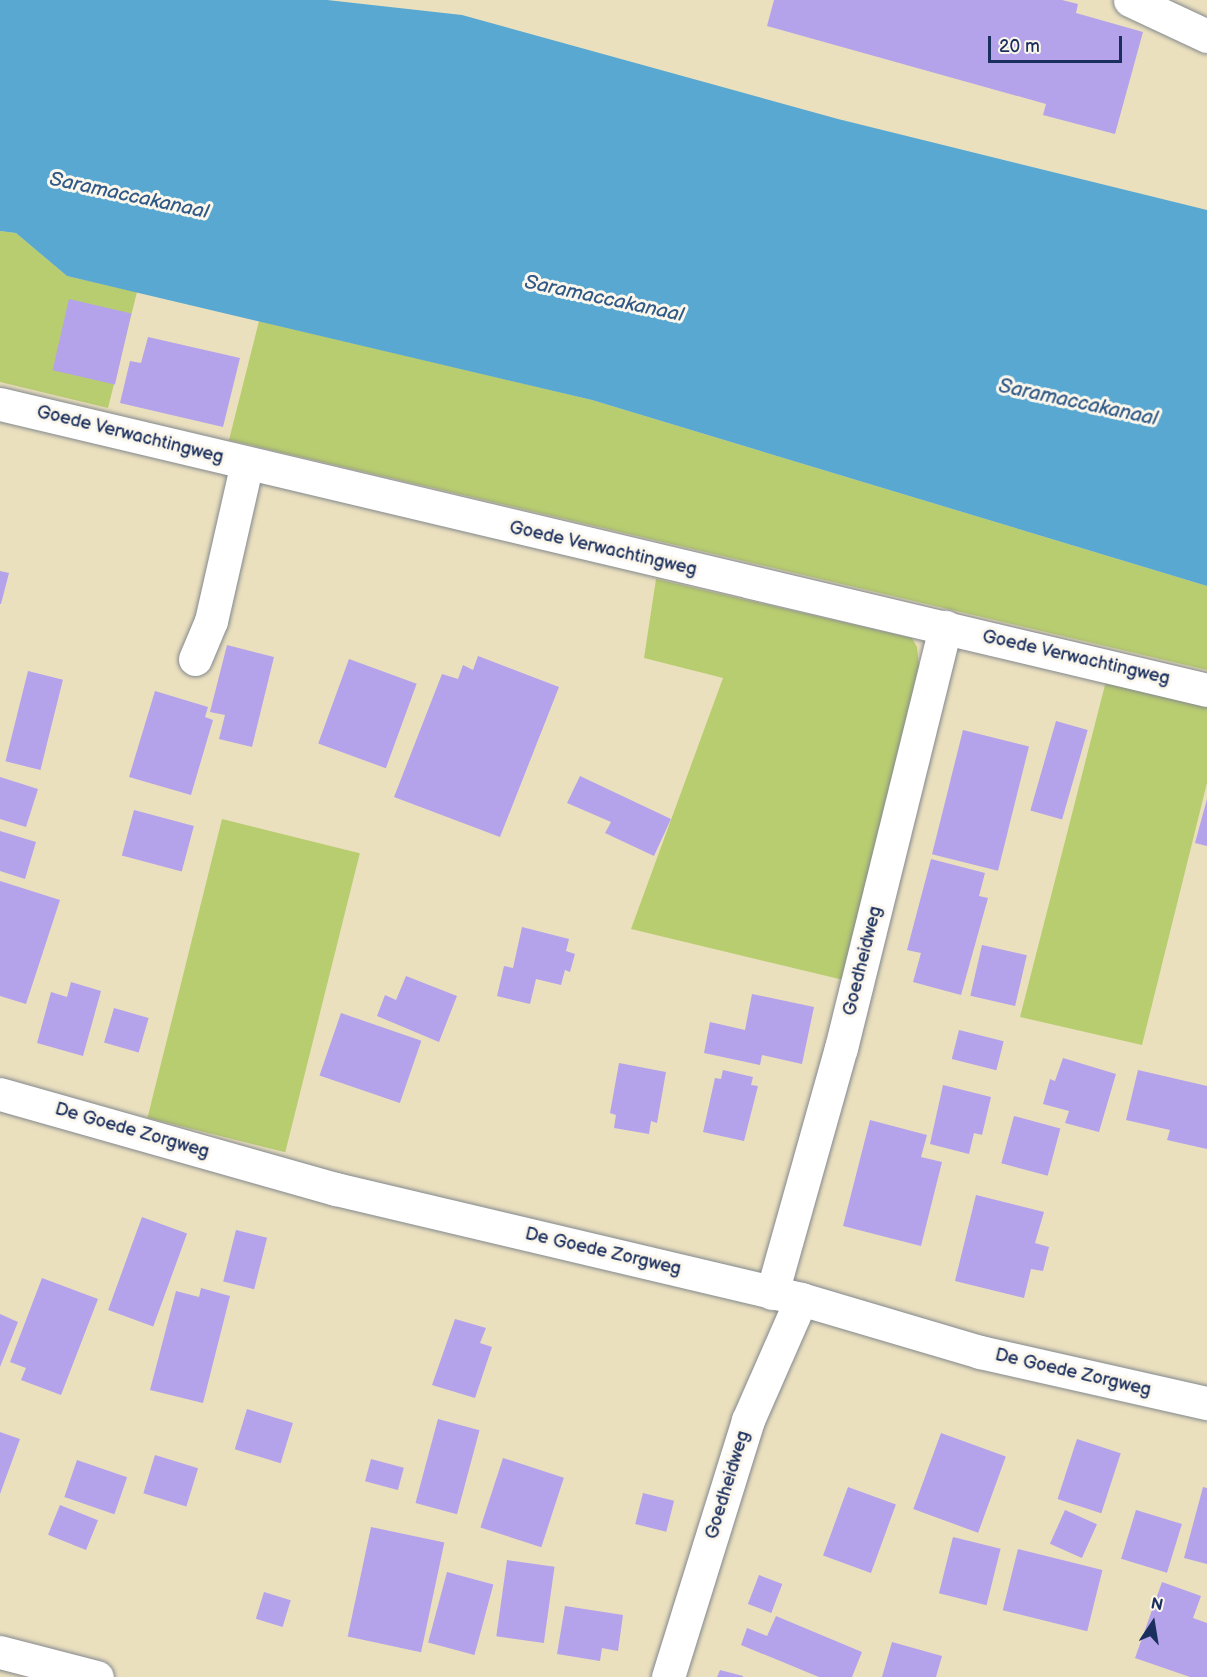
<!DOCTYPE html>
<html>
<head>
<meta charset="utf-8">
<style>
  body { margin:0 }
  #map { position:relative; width:1207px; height:1677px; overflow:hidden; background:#ebe0be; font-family:"Balsamiq Sans",sans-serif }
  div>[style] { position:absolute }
  .green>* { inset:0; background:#b8cc70; transform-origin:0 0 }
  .water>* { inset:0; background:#58a8d2 }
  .building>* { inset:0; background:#b4a2eb; transform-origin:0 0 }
  .roads { filter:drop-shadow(0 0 2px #83888e) drop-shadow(0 0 2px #83888e) }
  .minor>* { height:33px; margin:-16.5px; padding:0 16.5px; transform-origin:16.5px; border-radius:16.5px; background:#fff }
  span { translate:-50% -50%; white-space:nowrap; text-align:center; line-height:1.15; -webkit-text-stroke:6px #fbf7ec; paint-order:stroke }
  .street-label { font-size:18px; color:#1b2f5e }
  .water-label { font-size:20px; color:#305987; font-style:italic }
  .north { position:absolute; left:1123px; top:1593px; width:60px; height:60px; -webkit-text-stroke:4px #fbf7ec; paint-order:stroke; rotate:12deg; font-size:16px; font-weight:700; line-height:24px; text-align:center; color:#1b2f5e }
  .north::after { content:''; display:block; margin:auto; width:21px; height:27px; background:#1b2f5e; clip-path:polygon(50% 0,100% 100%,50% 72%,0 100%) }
  .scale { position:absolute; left:988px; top:36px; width:134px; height:27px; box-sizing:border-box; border:3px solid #1b2f5e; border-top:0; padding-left:8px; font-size:18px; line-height:21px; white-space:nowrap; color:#1b2f5e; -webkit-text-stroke:4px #fbf7ec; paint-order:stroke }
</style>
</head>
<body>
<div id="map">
  <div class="green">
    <i style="clip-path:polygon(0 231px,16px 233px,67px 276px,137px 292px,108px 408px,0 382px)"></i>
    <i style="clip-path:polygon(259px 321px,592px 400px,1207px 586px,1207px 670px,229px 440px)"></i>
    <i style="clip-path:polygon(656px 579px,912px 638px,917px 647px,920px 675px,856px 983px,631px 929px,723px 678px,644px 658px)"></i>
    <i style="clip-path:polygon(1106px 681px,1207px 705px,1207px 783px,1142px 1045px,1020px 1017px)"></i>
    <i style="left:222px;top:819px;width:142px;height:308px;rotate:14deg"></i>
  </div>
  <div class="water">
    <i style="clip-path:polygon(0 0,327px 0,462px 15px,838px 119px,1207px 210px,1207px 586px,592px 400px,67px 276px,16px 233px,0 231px)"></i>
  </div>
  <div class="building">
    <i style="clip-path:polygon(774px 0,1062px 0,1078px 4px,1076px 13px,1143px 32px,1115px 134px,1043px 115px,1046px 104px,767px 26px)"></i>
    <i style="left:69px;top:299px;width:64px;height:73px;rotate:13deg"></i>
    <i style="clip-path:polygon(148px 337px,240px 358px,223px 427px,120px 403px,130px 361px,141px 363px)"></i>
    <i style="clip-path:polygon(0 571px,9px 573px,1px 604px,0 604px)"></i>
    <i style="clip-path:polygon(227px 645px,274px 657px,252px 747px,219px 739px,225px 715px,210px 712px)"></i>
    <i style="clip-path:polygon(478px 656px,559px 687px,500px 837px,394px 797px,442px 674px,458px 679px,463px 665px,473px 670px)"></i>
    <i style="left:349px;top:659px;width:72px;height:90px;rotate:20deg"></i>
    <i style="left:28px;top:671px;width:36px;height:93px;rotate:14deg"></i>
    <i style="clip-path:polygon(155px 691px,208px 707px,205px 717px,213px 720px,191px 795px,129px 777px)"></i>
    <i style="left:1056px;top:721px;width:33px;height:93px;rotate:16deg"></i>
    <i style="left:963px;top:730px;width:68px;height:128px;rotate:14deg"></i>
    <i style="clip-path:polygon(580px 776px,671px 819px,654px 856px,605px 833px,611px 822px,567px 803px)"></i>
    <i style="clip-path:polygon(0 777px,38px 789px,26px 827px,0 819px)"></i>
    <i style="clip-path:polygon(1207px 799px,1207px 846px,1195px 843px)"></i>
    <i style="left:134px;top:810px;width:62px;height:47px;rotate:15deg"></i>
    <i style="clip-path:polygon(0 831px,36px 842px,25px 879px,0 871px)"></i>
    <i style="clip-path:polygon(931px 859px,985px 873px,979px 896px,988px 898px,961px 995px,913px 982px,921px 953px,907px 950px)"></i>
    <i style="clip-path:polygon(0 881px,60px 900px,26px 1004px,0 996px)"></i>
    <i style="clip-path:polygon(522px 927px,569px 939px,566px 951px,575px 954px,570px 972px,565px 970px,561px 985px,536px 979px,530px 1004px,497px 996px,504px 966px,513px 968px)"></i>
    <i style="left:982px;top:945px;width:46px;height:52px;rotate:13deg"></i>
    <i style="clip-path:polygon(406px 976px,457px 996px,439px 1042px,377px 1016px,385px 995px,396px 1000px)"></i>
    <i style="clip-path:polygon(71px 982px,101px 991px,83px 1056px,37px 1043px,51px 992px,67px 997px)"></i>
    <i style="clip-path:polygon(752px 994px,814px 1007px,802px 1064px,762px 1055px,760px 1065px,704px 1053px,710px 1022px,745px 1030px)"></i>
    <i style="left:114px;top:1008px;width:36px;height:36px;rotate:16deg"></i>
    <i style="left:341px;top:1013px;width:85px;height:66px;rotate:19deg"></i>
    <i style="left:959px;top:1030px;width:46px;height:30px;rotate:14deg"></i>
    <i style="clip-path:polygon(1063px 1058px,1116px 1074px,1099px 1132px,1065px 1123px,1069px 1111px,1043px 1104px,1050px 1079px,1055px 1081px)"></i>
    <i style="clip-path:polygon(619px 1063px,666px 1072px,657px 1123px,651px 1121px,649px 1134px,614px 1128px,616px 1115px,610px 1113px)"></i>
    <i style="clip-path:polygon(723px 1070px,753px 1077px,751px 1085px,758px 1086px,744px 1141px,703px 1132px,715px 1078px,721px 1079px)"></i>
    <i style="clip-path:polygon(1138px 1070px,1207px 1086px,1207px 1149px,1167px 1140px,1170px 1130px,1126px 1120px)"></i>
    <i style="clip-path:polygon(943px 1085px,991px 1097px,982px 1135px,974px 1133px,969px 1154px,930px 1144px)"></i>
    <i style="left:1014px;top:1116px;width:48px;height:49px;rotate:15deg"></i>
    <i style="clip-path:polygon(870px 1120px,927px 1135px,921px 1157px,942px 1162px,921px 1246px,843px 1226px)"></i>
    <i style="clip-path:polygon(976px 1195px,1044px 1212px,1035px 1243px,1049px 1247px,1043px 1271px,1031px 1269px,1024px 1298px,955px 1281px)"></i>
    <i style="left:142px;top:1217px;width:48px;height:99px;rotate:20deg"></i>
    <i style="left:236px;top:1230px;width:32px;height:53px;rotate:14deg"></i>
    <i style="clip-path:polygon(42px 1278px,98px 1299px,61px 1395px,21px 1380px,26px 1368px,10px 1362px)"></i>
    <i style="clip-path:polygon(201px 1288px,230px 1296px,203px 1403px,150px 1390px,176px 1291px,199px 1297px)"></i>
    <i style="clip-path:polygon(0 1314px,18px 1322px,0 1367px)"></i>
    <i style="clip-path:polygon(455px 1319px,486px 1328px,480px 1343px,492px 1347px,475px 1398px,432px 1385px)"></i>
    <i style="left:247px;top:1409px;width:48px;height:42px;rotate:17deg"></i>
    <i style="left:438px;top:1419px;width:43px;height:87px;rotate:15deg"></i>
    <i style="clip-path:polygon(0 1432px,20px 1439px,0 1494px)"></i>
    <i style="left:941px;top:1433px;width:69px;height:81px;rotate:20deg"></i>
    <i style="left:1077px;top:1439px;width:46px;height:63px;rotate:18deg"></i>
    <i style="left:155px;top:1455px;width:45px;height:40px;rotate:17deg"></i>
    <i style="left:503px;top:1458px;width:64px;height:73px;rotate:18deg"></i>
    <i style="left:371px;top:1459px;width:34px;height:23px;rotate:15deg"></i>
    <i style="left:77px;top:1460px;width:53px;height:39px;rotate:19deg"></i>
    <i style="left:848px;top:1487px;width:51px;height:73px;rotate:20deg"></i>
    <i style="clip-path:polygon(1203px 1487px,1207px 1488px,1207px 1564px,1184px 1558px)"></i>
    <i style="left:643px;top:1493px;width:32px;height:32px;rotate:14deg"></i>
    <i style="left:60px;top:1505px;width:41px;height:32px;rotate:22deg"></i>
    <i style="left:1065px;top:1510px;width:35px;height:37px;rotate:24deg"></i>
    <i style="left:1136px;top:1510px;width:48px;height:51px;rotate:17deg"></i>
    <i style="left:371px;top:1527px;width:75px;height:112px;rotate:12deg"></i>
    <i style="left:953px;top:1537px;width:49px;height:58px;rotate:14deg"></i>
    <i style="left:1018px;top:1549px;width:87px;height:63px;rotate:14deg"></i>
    <i style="left:507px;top:1560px;width:48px;height:77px;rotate:8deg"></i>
    <i style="left:447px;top:1572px;width:48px;height:73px;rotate:15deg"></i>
    <i style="left:759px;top:1575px;width:25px;height:31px;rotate:21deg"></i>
    <i style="clip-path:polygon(1162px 1582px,1201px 1596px,1193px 1618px,1207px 1623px,1207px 1677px,1190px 1677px,1135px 1658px)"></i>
    <i style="left:264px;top:1592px;width:28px;height:28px;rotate:17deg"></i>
    <i style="clip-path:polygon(565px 1606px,623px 1615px,618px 1651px,602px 1648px,600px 1661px,557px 1654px)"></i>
    <i style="clip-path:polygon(776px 1616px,862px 1652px,852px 1677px,819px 1677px,741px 1645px,747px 1628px,767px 1636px)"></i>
    <i style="clip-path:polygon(892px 1642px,942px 1656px,936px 1677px,882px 1677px)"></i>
    <i style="clip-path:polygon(720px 1670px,743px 1676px,743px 1677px,717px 1677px)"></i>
  </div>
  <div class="roads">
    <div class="minor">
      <i style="left:1130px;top:0;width:85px;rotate:25.1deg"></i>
      <i style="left:0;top:404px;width:1240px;rotate:13.33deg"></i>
      <i style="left:195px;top:659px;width:41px;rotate:-67.2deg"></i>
      <i style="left:211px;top:621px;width:162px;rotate:-77.2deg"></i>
      <i style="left:0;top:1094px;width:349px;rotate:15.8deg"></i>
      <i style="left:336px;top:1189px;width:478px;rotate:13.3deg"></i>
      <i style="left:801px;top:1299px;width:187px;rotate:16.5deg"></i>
      <i style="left:980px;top:1352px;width:233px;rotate:12.7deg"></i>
      <i style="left:772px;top:1293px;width:255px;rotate:-74.3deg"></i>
      <i style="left:841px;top:1048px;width:434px;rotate:-76.1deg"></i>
      <i style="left:0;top:1652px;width:100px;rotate:14.5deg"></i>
      <i style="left:668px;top:1677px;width:269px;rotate:-72.7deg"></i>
      <i style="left:748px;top:1420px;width:132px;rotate:-66.3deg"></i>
    </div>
  </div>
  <div class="street-label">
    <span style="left:130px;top:435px;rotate:14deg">Goede Verwachtingweg</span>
    <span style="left:603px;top:549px;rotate:13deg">Goede Verwachtingweg</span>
    <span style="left:1076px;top:658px;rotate:13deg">Goede Verwachtingweg</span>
    <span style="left:863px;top:961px;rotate:-76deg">Goedheidweg</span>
    <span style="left:132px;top:1131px;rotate:16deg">De Goede Zorgweg</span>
    <span style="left:603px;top:1252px;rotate:13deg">De Goede Zorgweg</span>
    <span style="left:1073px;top:1373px;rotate:13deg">De Goede Zorgweg</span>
    <span style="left:728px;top:1485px;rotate:-73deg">Goedheidweg</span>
  </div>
  <div class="water-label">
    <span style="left:129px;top:196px;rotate:12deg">Saramaccakanaal</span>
    <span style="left:604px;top:299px;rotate:12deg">Saramaccakanaal</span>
    <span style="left:1078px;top:403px;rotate:12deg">Saramaccakanaal</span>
  </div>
  <div class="north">N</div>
  <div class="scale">20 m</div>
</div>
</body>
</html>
